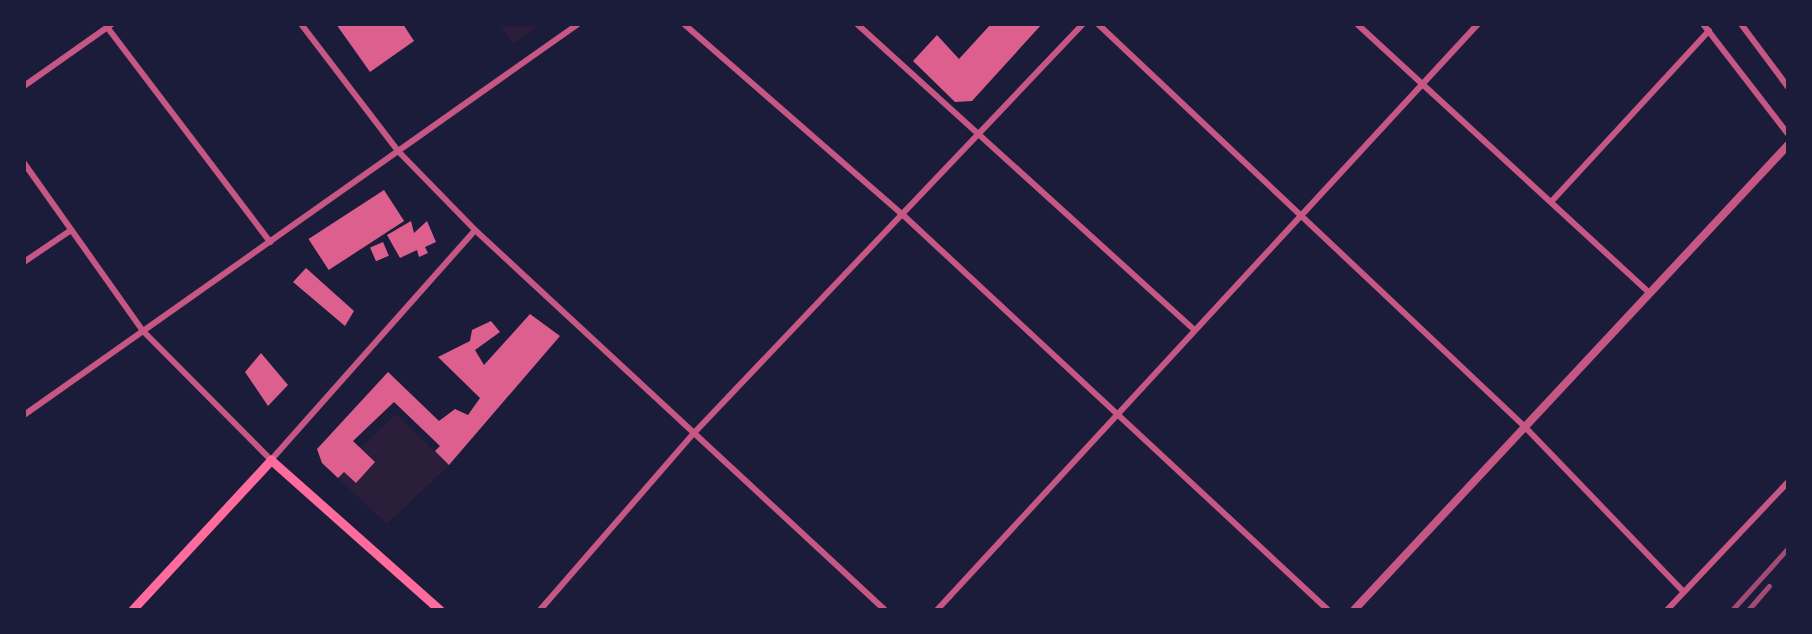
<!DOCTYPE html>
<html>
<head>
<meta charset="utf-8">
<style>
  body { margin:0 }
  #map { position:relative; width:1812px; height:634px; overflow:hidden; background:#1b1b3a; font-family:"Noto Sans",sans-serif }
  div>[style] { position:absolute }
  .green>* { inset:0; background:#2a1e3b }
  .building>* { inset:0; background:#dd5f8e; transform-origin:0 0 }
  .minor>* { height:6px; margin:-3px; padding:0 3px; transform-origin:3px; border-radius:3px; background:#c65784 }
  .tertiary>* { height:8px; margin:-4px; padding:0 4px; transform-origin:4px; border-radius:4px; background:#c65784 }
  .secondary>* { height:9px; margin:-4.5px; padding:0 4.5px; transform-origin:4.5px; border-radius:4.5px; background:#ff6b9d }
  .rail>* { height:5px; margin:-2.5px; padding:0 2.5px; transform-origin:2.5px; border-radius:2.5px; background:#a44b75 }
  span { translate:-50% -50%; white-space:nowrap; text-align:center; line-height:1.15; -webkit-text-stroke:6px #1b1b3a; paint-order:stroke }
  .frame { position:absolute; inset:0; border:26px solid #1b1b3a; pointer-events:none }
</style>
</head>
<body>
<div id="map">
  <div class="green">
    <i style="clip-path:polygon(500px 24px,541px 24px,513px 44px)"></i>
    <i style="clip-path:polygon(396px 414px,449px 465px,387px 524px,338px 478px,344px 472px,357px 482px,374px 462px,360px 448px)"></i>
  </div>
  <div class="building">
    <i style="clip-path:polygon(336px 24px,403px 24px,414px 41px,370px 72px)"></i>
    <i style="clip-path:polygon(991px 24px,1042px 24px,972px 101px,955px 102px,913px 61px,937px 35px,959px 59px)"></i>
    <i style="left:384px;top:190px;width:37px;height:90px;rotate:57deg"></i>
    <i style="clip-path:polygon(411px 221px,414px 233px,427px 221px,436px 242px,425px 247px,428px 253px,419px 257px,417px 250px,400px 258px,387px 235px)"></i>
    <i style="left:383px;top:242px;width:15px;height:14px;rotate:67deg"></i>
    <i style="clip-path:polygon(306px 268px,354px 311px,345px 326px,293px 282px)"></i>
    <i style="clip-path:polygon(530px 314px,560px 336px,449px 465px,435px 451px,440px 446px,394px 402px,353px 441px,375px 462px,356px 483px,344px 472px,338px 478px,322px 463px,317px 449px,388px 372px,439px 421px,455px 409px,468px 415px,480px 398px,438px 357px,470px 341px,472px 330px,491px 321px,500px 332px,475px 350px,484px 365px)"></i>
    <i style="clip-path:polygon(261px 353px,288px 385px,268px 406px,245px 372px)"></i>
  </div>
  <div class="minor">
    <i style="left:301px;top:24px;width:160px;rotate:52.6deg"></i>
    <i style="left:398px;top:151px;width:110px;rotate:45.7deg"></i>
    <i style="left:475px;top:230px;width:559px;rotate:42.83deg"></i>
    <i style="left:684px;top:24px;width:289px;rotate:41.1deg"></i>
    <i style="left:902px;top:214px;width:582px;rotate:42.91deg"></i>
    <i style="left:857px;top:24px;width:452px;rotate:42.2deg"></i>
    <i style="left:1098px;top:24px;width:587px;rotate:43.34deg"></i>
    <i style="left:1525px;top:427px;width:229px;rotate:46.1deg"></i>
    <i style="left:1357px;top:24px;width:398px;rotate:42.6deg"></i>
    <i style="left:1703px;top:24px;width:139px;rotate:52.3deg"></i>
    <i style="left:1741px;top:24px;width:79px;rotate:53.3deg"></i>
    <i style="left:107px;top:27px;width:270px;rotate:52.8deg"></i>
    <i style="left:24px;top:86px;width:108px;rotate:-35.2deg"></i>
    <i style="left:24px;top:163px;width:206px;rotate:54.7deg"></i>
    <i style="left:143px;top:331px;width:182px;rotate:45.2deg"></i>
    <i style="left:271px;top:460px;width:307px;rotate:-48.4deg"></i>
    <i style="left:1551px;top:202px;width:233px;rotate:-47.3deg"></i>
    <i style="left:24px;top:262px;width:57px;rotate:-34.2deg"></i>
    <i style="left:24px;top:415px;width:678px;rotate:-35.21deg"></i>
    <i style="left:540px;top:610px;width:235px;rotate:-49deg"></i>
    <i style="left:694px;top:433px;width:564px;rotate:-46.44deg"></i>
    <i style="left:937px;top:610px;width:798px;rotate:-47.29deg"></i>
    <i style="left:1667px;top:610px;width:176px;rotate:-46.6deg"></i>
  </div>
  <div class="tertiary">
    <i style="left:1354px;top:610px;width:636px;rotate:-46.97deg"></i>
  </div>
  <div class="secondary">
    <i style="left:132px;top:610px;width:205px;rotate:-47.2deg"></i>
    <i style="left:271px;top:460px;width:226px;rotate:41.6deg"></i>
  </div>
  <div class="rail">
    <i style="left:1732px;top:610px;width:84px;rotate:-47.9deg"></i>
    <i style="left:1748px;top:610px;width:32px;rotate:-49deg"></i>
  </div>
  <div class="frame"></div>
</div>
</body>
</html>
